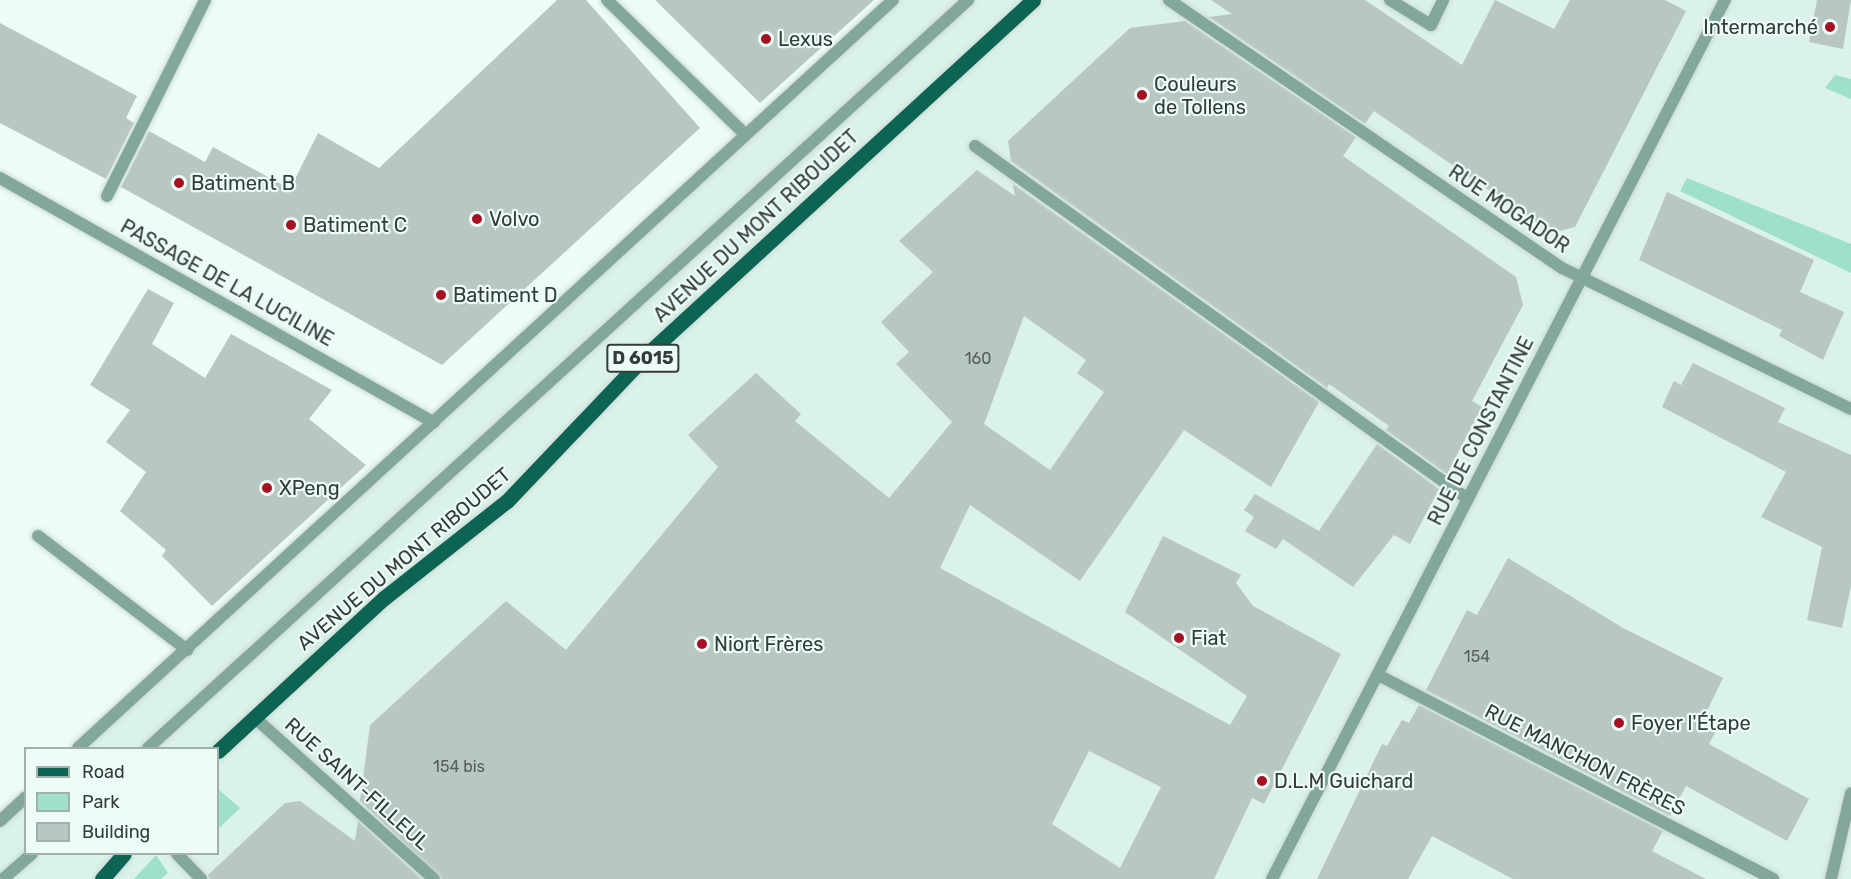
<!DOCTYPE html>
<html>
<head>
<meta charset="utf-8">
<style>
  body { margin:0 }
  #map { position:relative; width:1851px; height:879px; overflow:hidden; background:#ecfcf7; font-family:Rubik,sans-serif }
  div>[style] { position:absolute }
  .built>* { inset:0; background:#daf2e9 }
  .green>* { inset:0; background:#9ee0cc }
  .building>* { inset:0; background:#b8c7c2 }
  .roads { filter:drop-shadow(0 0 2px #cbd9d5) drop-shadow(0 0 2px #cbd9d5) }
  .service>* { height:12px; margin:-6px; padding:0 6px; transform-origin:6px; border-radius:6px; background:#83a79c }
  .pedestrian>* { height:12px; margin:-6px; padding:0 6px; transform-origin:6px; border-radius:6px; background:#83a79c }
  .minor>* { height:12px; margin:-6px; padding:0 6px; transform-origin:6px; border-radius:6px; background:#83a79c }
  .tertiary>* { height:12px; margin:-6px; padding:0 6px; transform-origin:6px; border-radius:6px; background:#83a79c }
  .primary>* { height:15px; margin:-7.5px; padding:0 7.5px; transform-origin:7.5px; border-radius:7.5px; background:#0d6452 }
  .dots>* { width:16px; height:16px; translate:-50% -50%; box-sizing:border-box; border:3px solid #ecfcf7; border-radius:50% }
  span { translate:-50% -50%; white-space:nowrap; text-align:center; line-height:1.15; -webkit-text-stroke:4.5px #ecfcf7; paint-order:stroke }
  .number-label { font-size:16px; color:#565e5b }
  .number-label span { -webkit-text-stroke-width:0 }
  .shield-label span { padding:2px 4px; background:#ecfcf7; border:2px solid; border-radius:4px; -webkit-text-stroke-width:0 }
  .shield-label { font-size:18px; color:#353b39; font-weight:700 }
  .poi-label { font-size:20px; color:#353b39 }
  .right { translate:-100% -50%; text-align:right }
  .left { translate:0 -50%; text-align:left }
  .street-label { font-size:20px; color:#353b39 }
  .legend { position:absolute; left:24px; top:747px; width:195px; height:108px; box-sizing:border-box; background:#ecfcf7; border:2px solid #a3afab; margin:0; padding:8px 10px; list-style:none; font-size:18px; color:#353b39 }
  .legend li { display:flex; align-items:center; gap:12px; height:30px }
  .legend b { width:30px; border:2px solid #a3afab }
</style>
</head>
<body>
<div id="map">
  <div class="built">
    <i style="clip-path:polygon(893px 0,1851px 0,1851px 879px,0 879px,0 821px,25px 797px,26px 854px,218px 854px,218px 748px,79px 748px)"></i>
  </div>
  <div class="green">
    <i style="clip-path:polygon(1835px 75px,1851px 79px,1851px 99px,1825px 88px)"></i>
    <i style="clip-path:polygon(1687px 178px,1851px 244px,1851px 273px,1680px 191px)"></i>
    <i style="clip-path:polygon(218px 789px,240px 808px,218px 829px)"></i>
    <i style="clip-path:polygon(156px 855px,168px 873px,161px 879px,134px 879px)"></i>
  </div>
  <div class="building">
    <i style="clip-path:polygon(557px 0,586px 0,700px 128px,442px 365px,121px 187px,149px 131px,205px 162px,213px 147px,290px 189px,318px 133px,379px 168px)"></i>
    <i style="clip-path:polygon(655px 0,874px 0,760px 103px)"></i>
    <i style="clip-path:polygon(1211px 0,1365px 0,1462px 65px,1495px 0,1554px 29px,1570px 0,1665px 0,1686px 11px,1575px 227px,1551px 233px,1374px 111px,1365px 124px,1209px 17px,1232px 14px)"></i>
    <i style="clip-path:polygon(1817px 0,1851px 0,1843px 49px,1809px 42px)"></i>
    <i style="clip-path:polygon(1185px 21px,1356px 137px,1343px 156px,1516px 277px,1523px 305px,1472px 401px,1482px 407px,1447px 474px,1386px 430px,1389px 426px,1329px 384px,1327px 388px,1011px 161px,1008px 141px,1130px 28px)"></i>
    <i style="clip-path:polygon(0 23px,137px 96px,126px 118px,134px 123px,106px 179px,0 123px)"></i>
    <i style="clip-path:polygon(evenodd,977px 170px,1015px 196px,1013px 184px,1319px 402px,1271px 487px,1184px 430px,1080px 581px,970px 505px,940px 568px,1230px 725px,1247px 696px,1125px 612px,1163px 536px,1241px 575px,1236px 583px,1253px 606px,1341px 654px,1264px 804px,1252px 798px,1214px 879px,442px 879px,360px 801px,370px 725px,506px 601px,566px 650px,718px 467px,688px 435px,756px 373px,801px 414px,795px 421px,889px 498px,952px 422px,896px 364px,909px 352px,881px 322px,933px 272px,899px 241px,977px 170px,1024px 316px,1086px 360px,1077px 373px,1104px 392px,1050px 470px,984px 424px,1024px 316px,977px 170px,1089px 751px,1161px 787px,1120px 868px,1052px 824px,1089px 751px)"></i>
    <i style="clip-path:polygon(1667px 192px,1814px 260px,1800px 292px,1844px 312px,1823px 360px,1779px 336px,1782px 330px,1639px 260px)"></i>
    <i style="clip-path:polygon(148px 289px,174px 303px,152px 344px,205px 378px,231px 334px,332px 390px,309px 419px,366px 465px,212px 606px,162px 556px,166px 550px,120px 511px,146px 472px,106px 442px,130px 410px,90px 385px)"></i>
    <i style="clip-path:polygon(1693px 363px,1785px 408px,1778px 422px,1851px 455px,1851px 586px,1842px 628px,1807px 620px,1822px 547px,1761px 517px,1786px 472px,1662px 407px,1674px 381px,1681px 385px)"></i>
    <i style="clip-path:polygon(1377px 444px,1439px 489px,1410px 544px,1394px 535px,1353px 587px,1283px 539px,1276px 549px,1245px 531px,1254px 517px,1244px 510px,1255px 494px,1319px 531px)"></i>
    <i style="clip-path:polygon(1508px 558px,1623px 628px,1723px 678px,1703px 719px,1718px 727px,1709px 744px,1809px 799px,1787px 841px,1686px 786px,1670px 816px,1426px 690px,1467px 610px,1477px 615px)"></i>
    <i style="clip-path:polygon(1419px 705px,1663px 831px,1652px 851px,1706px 879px,1513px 879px,1432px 836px,1408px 879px,1317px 879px,1382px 744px,1387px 746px,1402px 720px,1409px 723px)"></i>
    <i style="clip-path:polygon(300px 801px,355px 841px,358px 821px,422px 879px,209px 879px,208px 875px,285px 803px)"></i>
  </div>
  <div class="roads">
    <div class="service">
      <i style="left:1390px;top:0;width:48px;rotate:31.4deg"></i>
      <i style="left:1431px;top:25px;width:28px;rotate:-64deg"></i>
      <i style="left:975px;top:146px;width:606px;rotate:35.6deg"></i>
      <i style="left:38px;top:536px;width:188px;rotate:37.4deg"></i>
      <i style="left:148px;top:748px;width:1110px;rotate:-42.37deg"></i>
      <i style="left:177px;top:854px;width:35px;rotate:46deg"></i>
      <i style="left:3px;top:879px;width:38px;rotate:-41deg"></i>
    </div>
    <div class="pedestrian">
      <i style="left:607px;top:0;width:192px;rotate:44.2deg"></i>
      <i style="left:107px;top:196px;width:219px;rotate:-63.4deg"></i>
    </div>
    <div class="minor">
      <i style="left:1169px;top:0;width:476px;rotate:34.3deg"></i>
      <i style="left:1562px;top:268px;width:322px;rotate:26deg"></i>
      <i style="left:0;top:178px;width:498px;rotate:29.4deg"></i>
      <i style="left:1378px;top:675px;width:445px;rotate:27.3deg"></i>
      <i style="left:254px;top:717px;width:242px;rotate:42deg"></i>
      <i style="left:1831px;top:879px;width:88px;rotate:-76.9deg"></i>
    </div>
    <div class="tertiary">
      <i style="left:78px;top:748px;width:1106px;rotate:-42.55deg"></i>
      <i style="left:0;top:821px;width:35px;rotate:-43deg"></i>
      <i style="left:1272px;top:879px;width:989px;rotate:-62.74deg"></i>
    </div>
    <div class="primary">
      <i style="left:218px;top:751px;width:226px;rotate:-42.7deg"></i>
      <i style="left:384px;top:598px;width:157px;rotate:-38.3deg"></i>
      <i style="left:507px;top:501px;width:199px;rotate:-46.4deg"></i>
      <i style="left:644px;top:357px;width:528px;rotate:-42.54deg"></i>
      <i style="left:102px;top:879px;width:33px;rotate:-49deg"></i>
    </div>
  </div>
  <div class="dots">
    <i style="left:1830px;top:27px;background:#a70f23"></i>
    <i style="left:766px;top:39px;background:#a70f23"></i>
    <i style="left:1142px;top:95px;background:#a70f23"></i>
    <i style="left:179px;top:183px;background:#a70f23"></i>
    <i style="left:477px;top:219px;background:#a70f23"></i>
    <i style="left:291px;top:225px;background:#a70f23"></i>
    <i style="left:441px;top:295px;background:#a70f23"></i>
    <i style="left:267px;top:488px;background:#a70f23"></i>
    <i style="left:1179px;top:638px;background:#a70f23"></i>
    <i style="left:702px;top:644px;background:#a70f23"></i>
    <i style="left:1619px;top:723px;background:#a70f23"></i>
    <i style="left:1262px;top:781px;background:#a70f23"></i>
  </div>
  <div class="number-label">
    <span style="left:978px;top:359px">160</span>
    <span style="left:1477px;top:657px">154</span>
    <span style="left:459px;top:767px">154 bis</span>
  </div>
  <div class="shield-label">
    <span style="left:643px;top:358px">D 6015</span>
  </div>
  <div class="poi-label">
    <span class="right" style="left:1818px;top:27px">Intermarché</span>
    <span class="left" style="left:778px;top:39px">Lexus</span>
    <span class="left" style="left:1154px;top:96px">Couleurs<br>de Tollens</span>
    <span class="left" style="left:191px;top:183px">Batiment B</span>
    <span class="left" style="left:489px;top:219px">Volvo</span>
    <span class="left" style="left:303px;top:225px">Batiment C</span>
    <span class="left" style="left:453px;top:295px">Batiment D</span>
    <span class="left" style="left:279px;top:488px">XPeng</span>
    <span class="left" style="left:1191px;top:638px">Fiat</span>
    <span class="left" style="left:714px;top:644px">Niort Frères</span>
    <span class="left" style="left:1631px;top:723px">Foyer l'Étape</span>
    <span class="left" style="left:1274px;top:781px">D.L.M Guichard</span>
  </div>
  <div class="street-label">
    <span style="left:1509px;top:209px;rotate:34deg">RUE MOGADOR</span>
    <span style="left:756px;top:226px;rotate:-43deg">AVENUE DU MONT RIBOUDET</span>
    <span style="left:227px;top:283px;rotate:29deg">PASSAGE DE LA LUCILINE</span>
    <span style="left:1481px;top:431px;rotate:-63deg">RUE DE CONSTANTINE</span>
    <span style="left:404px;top:559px;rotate:-40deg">AVENUE DU MONT RIBOUDET</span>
    <span style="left:1585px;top:760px;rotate:27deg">RUE MANCHON FRÈRES</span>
    <span style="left:357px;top:784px;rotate:42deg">RUE SAINT-FILLEUL</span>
  </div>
  <ul class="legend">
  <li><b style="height:8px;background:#0d6452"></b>Road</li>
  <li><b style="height:16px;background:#9ee0cc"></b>Park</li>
  <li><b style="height:16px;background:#b8c7c2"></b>Building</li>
  </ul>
</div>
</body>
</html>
